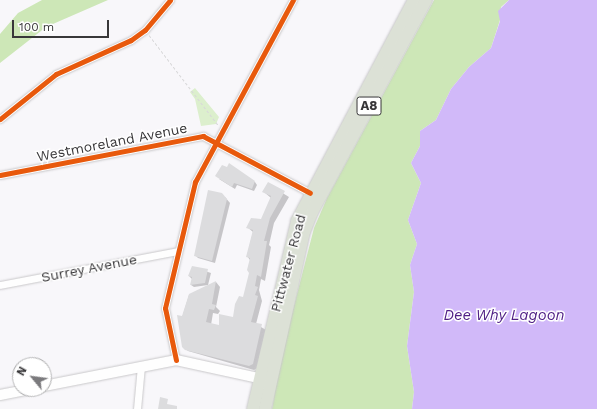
<!DOCTYPE html>
<html>
<head>
<meta charset="utf-8">
<style>
  body { margin:0 }
  #map { position:relative; width:597px; height:409px; overflow:hidden; background:#f8f7fa; font-family:"Work Sans",sans-serif }
  div>[style] { position:absolute }
  .green>* { inset:0; background:#dcefcd }
  .forest>* { inset:0; background:#cde7b7 }
  .water>* { inset:0; background:#d1b9f9 }
  .shadow>* { inset:0; background:#0003 }
  .building>* { inset:0; background:#dcdcde }
  .path>* { height:1px; margin-top:-0.5px; transform-origin:0; background:repeating-linear-gradient(90deg,#d8d8d9 0 3px,transparent 0 5px) }
  .roads { filter:drop-shadow(0 0 1px #c9c8ca) drop-shadow(0 0 1px #c9c8ca) }
  .minor>* { height:7px; margin:-3.5px; padding:0 3.5px; transform-origin:3.5px; border-radius:3.5px; background:#fefefe }
  .secondary>* { height:10px; margin:-5px; padding:0 5px; transform-origin:5px; border-radius:5px; background:#fefefe }
  .trunk>* { height:12px; margin:-6px; padding:0 6px; transform-origin:6px; border-radius:6px; background:#dce1d6 }
  .cycleway>* { height:5px; margin:-2.5px; padding:0 2.5px; transform-origin:2.5px; border-radius:2.5px; background:#e8590c }
  span { translate:-50% -50%; white-space:nowrap; text-align:center; line-height:1.15; -webkit-text-stroke:3px #fff; paint-order:stroke }
  .shield-label span { padding:1px 3px; background:#fff; border:1px solid; border-radius:3px; -webkit-text-stroke-width:0 }
  .shield-label { font-size:13px; color:#383739; font-weight:700 }
  .street-label { font-size:14px; color:#383739 }
  .water-label { font-size:15px; color:#502086; font-style:italic }
  .north { position:absolute; left:12px; top:357px; width:40px; height:40px; box-sizing:border-box; background:#fff; border:1px solid #afafb0; border-radius:50%; rotate:299deg; font-size:11px; font-weight:700; line-height:16px; text-align:center; color:#383739 }
  .north::after { content:''; display:block; margin:auto; width:14px; height:18px; background:#7b7a7d; clip-path:polygon(50% 0,100% 100%,50% 72%,0 100%) }
  .scale { position:absolute; left:12px; top:20px; width:97px; height:18px; box-sizing:border-box; border:2px solid #383739; border-top:0; padding-left:5px; font-size:12px; line-height:14px; white-space:nowrap; color:#383739; -webkit-text-stroke:3px #fff; paint-order:stroke }
</style>
</head>
<body>
<div id="map">
  <div class="green">
    <i style="clip-path:polygon(195px 88px,219px 117px,216px 124px,201px 126px,195px 99px,190px 92px)"></i>
  </div>
  <div class="forest">
    <i style="clip-path:polygon(42px 0,108px 0,46px 27px,0 63px,0 34px,18px 13px)"></i>
    <i style="clip-path:polygon(434px 0,509px 0,501px 7px,500px 20px,491px 48px,469px 67px,451px 89px,436px 120px,420px 131px,420px 146px,411px 163px,421px 183px,408px 220px,417px 244px,410px 265px,414px 292px,407px 346px,414px 392px,412px 409px,272px 409px,281px 356px,314px 228px,327px 198px)"></i>
  </div>
  <div class="water">
    <i style="clip-path:polygon(509px 0,597px 0,597px 409px,412px 409px,414px 392px,407px 346px,414px 292px,410px 265px,417px 244px,408px 220px,421px 183px,411px 163px,420px 146px,420px 131px,436px 120px,451px 89px,469px 67px,491px 48px,500px 21px,498px 11px)"></i>
  </div>
  <div class="shadow">
    <i style="clip-path:polygon(219px 179px,255px 182px,257px 185px,254px 191px,237px 185px,235px 189px)"></i>
    <i style="clip-path:polygon(268px 184px,289px 197px,274px 223px,269px 245px,271px 247px,265px 281px,261px 279px,259px 290px,262px 301px,256px 324px,266px 330px,257px 368px,254px 370px,188px 351px,183px 346px,182px 318px,189px 295px,216px 282px,220px 287px,216px 307px,220px 311px,218px 314px,213px 313px,211px 325px,220px 327px,234px 319px,244px 298px,250px 273px,250px 260px,247px 256px,253px 232px,247px 227px,262px 221px,271px 198px,264px 192px)"></i>
    <i style="clip-path:polygon(225px 197px,230px 203px,215px 263px,198px 258px,195px 255px)"></i>
    <i style="clip-path:polygon(193px 267px,211px 273px,208px 285px,194px 287px,191px 285px,192px 279px,189px 276px)"></i>
  </div>
  <div class="building">
    <i style="clip-path:polygon(229px 163px,255px 181px,252px 189px,234px 183px,232px 187px,215px 176px,222px 165px,227px 167px)"></i>
    <i style="clip-path:polygon(268px 182px,285px 191px,270px 218px,264px 241px,267px 241px,261px 277px,257px 275px,255px 286px,258px 287px,255px 295px,258px 296px,251px 322px,262px 324px,253px 364px,249px 366px,185px 350px,182px 347px,177px 315px,182px 316px,189px 294px,216px 281px,212px 304px,216px 305px,214px 310px,209px 309px,206px 322px,219px 325px,219px 314px,233px 317px,235px 304px,239px 296px,243px 297px,249px 273px,247px 270px,250px 258px,246px 257px,253px 230px,246px 228px,251px 218px,261px 219px,271px 196px,262px 192px)"></i>
    <i style="clip-path:polygon(208px 190px,222px 193px,227px 199px,212px 261px,194px 256px)"></i>
    <i style="clip-path:polygon(192px 266px,208px 269px,205px 283px,190px 285px,192px 277px,188px 276px)"></i>
    <i style="clip-path:polygon(160px 397px,168px 399px,167px 404px,177px 406px,177px 409px,158px 409px)"></i>
  </div>
  <div class="path">
    <i style="left:149px;top:35px;width:113px;rotate:52.5deg"></i>
  </div>
  <div class="roads">
    <div class="minor">
      <i style="left:0;top:119px;width:72px;rotate:-38.8deg"></i>
      <i style="left:56px;top:74px;width:82px;rotate:-24.4deg"></i>
      <i style="left:131px;top:40px;width:17px;rotate:-36deg"></i>
      <i style="left:145px;top:30px;width:39px;rotate:-50deg"></i>
      <i style="left:0;top:175px;width:207px;rotate:-10.9deg"></i>
      <i style="left:203px;top:136px;width:121px;rotate:28deg"></i>
      <i style="left:0;top:285px;width:181px;rotate:-10.8deg"></i>
      <i style="left:176px;top:360px;width:53px;rotate:-101.9deg"></i>
      <i style="left:165px;top:308px;width:130px;rotate:-76.6deg"></i>
      <i style="left:195px;top:182px;width:207px;rotate:-61.7deg"></i>
      <i style="left:137px;top:409px;width:43px;rotate:-84.7deg"></i>
    </div>
    <div class="secondary">
      <i style="left:44px;top:386px;width:135px;rotate:-11.1deg"></i>
      <i style="left:176px;top:360px;width:93px;rotate:12.4deg"></i>
      <i style="left:0;top:395px;width:31px;rotate:-11deg"></i>
    </div>
    <div class="trunk">
      <i style="left:253px;top:409px;width:193px;rotate:-76.8deg"></i>
      <i style="left:297px;top:221px;width:250px;rotate:-62.1deg"></i>
      <i style="left:265px;top:409px;width:181px;rotate:-77.6deg"></i>
      <i style="left:304px;top:232px;width:22px;rotate:-68deg"></i>
      <i style="left:312px;top:212px;width:241px;rotate:-61.7deg"></i>
    </div>
  </div>
  <div class="cycleway">
    <i style="left:0;top:119px;width:72px;rotate:-38.8deg"></i>
    <i style="left:56px;top:74px;width:82px;rotate:-24.4deg"></i>
    <i style="left:131px;top:40px;width:17px;rotate:-36deg"></i>
    <i style="left:145px;top:30px;width:39px;rotate:-50deg"></i>
    <i style="left:0;top:175px;width:207px;rotate:-10.9deg"></i>
    <i style="left:203px;top:136px;width:121px;rotate:28deg"></i>
    <i style="left:176px;top:360px;width:53px;rotate:-101.9deg"></i>
    <i style="left:165px;top:308px;width:130px;rotate:-76.6deg"></i>
    <i style="left:195px;top:182px;width:207px;rotate:-61.7deg"></i>
  </div>
  <div class="shield-label">
    <span style="left:369px;top:106px">A8</span>
  </div>
  <div class="street-label">
    <span style="left:112px;top:142px;rotate:-11deg">Westmoreland Avenue</span>
    <span style="left:288px;top:263px;rotate:-75deg">Pittwater Road</span>
    <span style="left:89px;top:268px;rotate:-11deg">Surrey Avenue</span>
  </div>
  <div class="water-label">
    <span style="left:504px;top:316px">Dee Why Lagoon</span>
  </div>
  <div class="north">N</div>
  <div class="scale">100 m</div>
</div>
</body>
</html>
